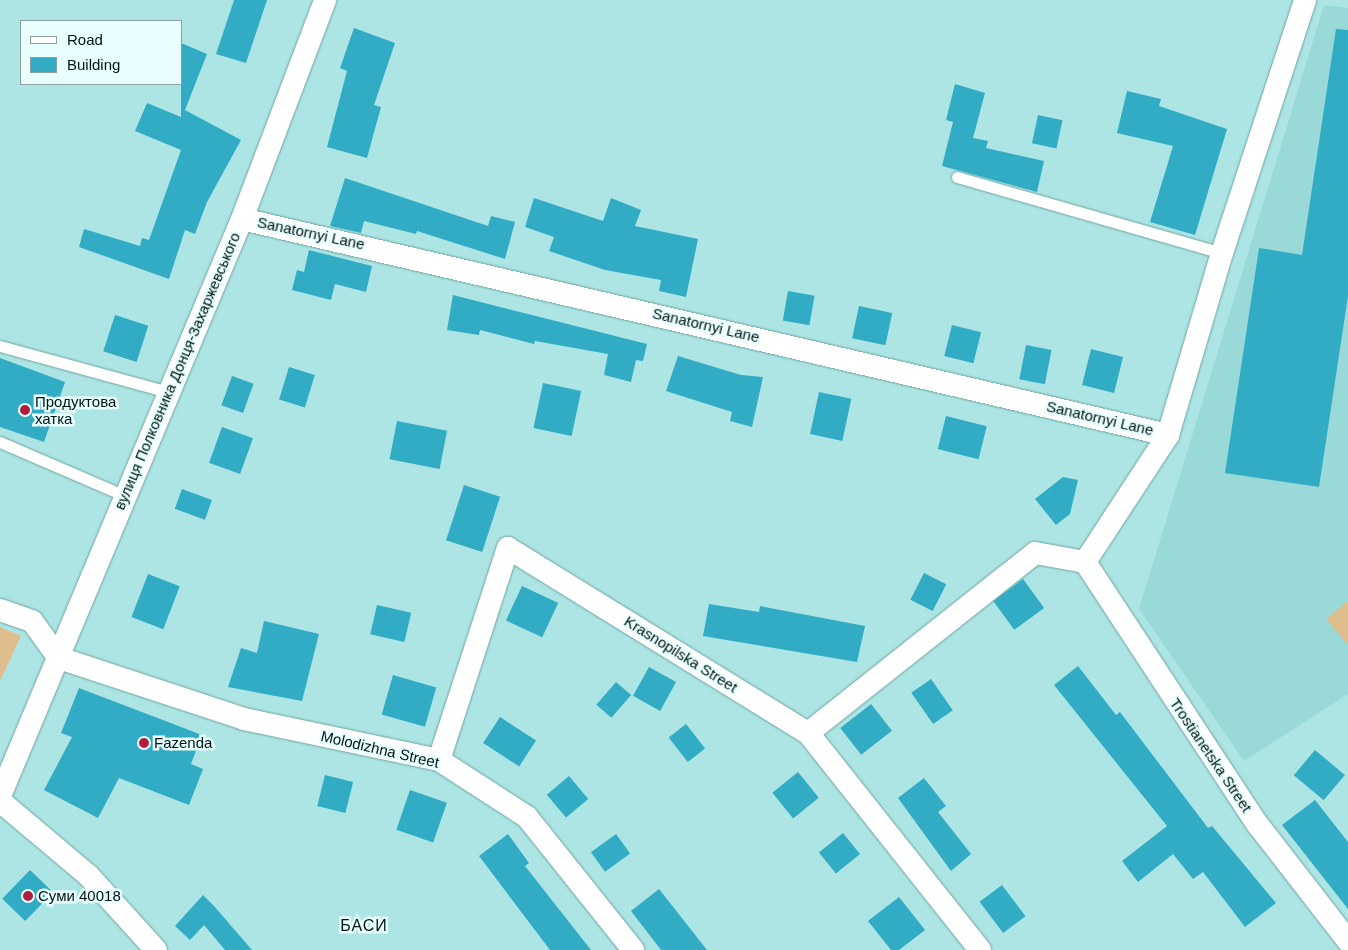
<!DOCTYPE html>
<html>
<head>
<meta charset="utf-8">
<style>
  body { margin:0 }
  #map { position:relative; width:1348px; height:950px; overflow:hidden; background:#ade5e4; font-family:Helvetica,sans-serif }
  div>[style] { position:absolute }
  .built>* { inset:0; background:#99dad9 }
  .green>* { inset:0; background:#e0bd8d }
  .building>* { inset:0; background:#32abc5; transform-origin:0 0 }
  .roads { filter:drop-shadow(0 0 1px #6fa5a4) drop-shadow(0 0 1px #6fa5a4) }
  .service>* { height:11px; margin:-5.5px; padding:0 5.5px; transform-origin:5.5px; border-radius:5.5px; background:#fff }
  .minor>* { height:22px; margin:-11px; padding:0 11px; transform-origin:11px; border-radius:11px; background:#fff }
  .dots>* { width:14px; height:14px; translate:-50% -50%; box-sizing:border-box; border:2px solid #e9fefe; border-radius:50% }
  span { translate:-50% -50%; white-space:nowrap; text-align:center; line-height:1.15; -webkit-text-stroke:5px #e9fefe; paint-order:stroke }
  .street-label { font-size:15px; color:#011414 }
  .poi-label { font-size:15px; color:#011414 }
  .left { translate:0 -50%; text-align:left }
  .neighbourhood-label { font-size:16px; color:#011414; letter-spacing:1px }
  .legend { position:absolute; left:20px; top:20px; width:162px; height:65px; box-sizing:border-box; background:#e9fefe; border:1px solid #8ca0a0; margin:0; padding:6px 9px; list-style:none; font-size:15px; color:#011414 }
  .legend li { display:flex; align-items:center; gap:10px; height:25px }
  .legend b { width:25px; border:1px solid #8ca0a0 }
</style>
</head>
<body>
<div id="map">
  <div class="built">
    <i style="clip-path:polygon(1324px 5px,1348px 8px,1348px 694px,1244px 761px,1139px 609px)"></i>
  </div>
  <div class="green">
    <i style="clip-path:polygon(1348px 601px,1348px 645px,1326px 619px)"></i>
    <i style="clip-path:polygon(0 627px,21px 636px,0 681px)"></i>
  </div>
  <div class="building">
    <i style="clip-path:polygon(234px 0,267px 0,246px 63px,216px 54px)"></i>
    <i style="clip-path:polygon(354px 28px,395px 43px,374px 105px,381px 107px,367px 158px,327px 147px,347px 71px,340px 68px)"></i>
    <i style="clip-path:polygon(1336px 29px,1348px 30px,1348px 296px,1319px 487px,1225px 473px,1259px 248px,1302px 255px)"></i>
    <i style="clip-path:polygon(181px 43px,207px 54px,185px 110px,241px 140px,207px 202px,195px 234px,185px 230px,169px 279px,79px 247px,84px 229px,140px 246px,142px 238px,149px 240px,181px 150px,135px 131px,147px 103px,181px 117px)"></i>
    <i style="clip-path:polygon(955px 84px,985px 93px,973px 138px,988px 141px,986px 148px,1044px 161px,1037px 192px,942px 166px,953px 122px,946px 120px)"></i>
    <i style="clip-path:polygon(1127px 91px,1161px 99px,1159px 106px,1227px 129px,1195px 235px,1150px 222px,1173px 146px,1117px 133px)"></i>
    <i style="left:1038px;top:115px;width:25px;height:29px;rotate:12deg"></i>
    <i style="clip-path:polygon(345px 178px,488px 226px,491px 216px,515px 222px,505px 259px,417px 231px,416px 234px,364px 221px,361px 233px,330px 226px)"></i>
    <i style="clip-path:polygon(534px 198px,603px 221px,611px 198px,641px 210px,635px 226px,698px 239px,686px 297px,659px 291px,661px 280px,605px 270px,549px 251px,554px 237px,525px 227px)"></i>
    <i style="clip-path:polygon(309px 250px,372px 266px,366px 292px,335px 284px,331px 300px,292px 290px,297px 270px,304px 272px)"></i>
    <i style="left:788px;top:291px;width:27px;height:30px;rotate:10deg"></i>
    <i style="clip-path:polygon(453px 295px,647px 344px,643px 361px,636px 360px,631px 382px,604px 375px,608px 354px,535px 341px,534px 344px,480px 330px,479px 335px,447px 330px)"></i>
    <i style="left:859px;top:306px;width:34px;height:33px;rotate:12deg"></i>
    <i style="left:115px;top:315px;width:35px;height:38px;rotate:18deg"></i>
    <i style="left:952px;top:325px;width:30px;height:32px;rotate:14deg"></i>
    <i style="left:1026px;top:345px;width:26px;height:35px;rotate:11deg"></i>
    <i style="left:1091px;top:349px;width:33px;height:37px;rotate:14deg"></i>
    <i style="clip-path:polygon(678px 356px,741px 375px,763px 377px,752px 427px,730px 421px,732px 412px,666px 391px)"></i>
    <i style="clip-path:polygon(0 358px,65px 382px,44px 442px,0 427px)"></i>
    <i style="left:289px;top:367px;width:27px;height:34px;rotate:17deg"></i>
    <i style="left:232px;top:376px;width:23px;height:31px;rotate:20deg"></i>
    <i style="left:543px;top:383px;width:39px;height:46px;rotate:12deg"></i>
    <i style="left:819px;top:392px;width:33px;height:43px;rotate:12deg"></i>
    <i style="left:946px;top:416px;width:42px;height:34px;rotate:14deg"></i>
    <i style="left:397px;top:421px;width:51px;height:39px;rotate:11deg"></i>
    <i style="left:222px;top:427px;width:33px;height:38px;rotate:20deg"></i>
    <i style="clip-path:polygon(1063px 477px,1078px 480px,1070px 514px,1056px 525px,1035px 499px)"></i>
    <i style="left:464px;top:485px;width:38px;height:58px;rotate:18deg"></i>
    <i style="left:182px;top:489px;width:32px;height:21px;rotate:20deg"></i>
    <i style="left:924px;top:573px;width:25px;height:30px;rotate:27deg"></i>
    <i style="left:148px;top:574px;width:34px;height:46px;rotate:21deg"></i>
    <i style="left:1023px;top:579px;width:36px;height:37px;rotate:54deg"></i>
    <i style="left:522px;top:586px;width:40px;height:38px;rotate:25deg"></i>
    <i style="clip-path:polygon(709px 604px,759px 612px,760px 606px,865px 626px,857px 662px,703px 636px)"></i>
    <i style="left:377px;top:605px;width:35px;height:30px;rotate:13deg"></i>
    <i style="clip-path:polygon(264px 621px,319px 634px,302px 701px,228px 687px,241px 648px,257px 653px)"></i>
    <i style="clip-path:polygon(1078px 666px,1116px 715px,1120px 712px,1208px 828px,1212px 826px,1276px 903px,1245px 927px,1203px 872px,1193px 879px,1173px 854px,1138px 882px,1122px 861px,1167px 826px,1054px 685px)"></i>
    <i style="left:649px;top:667px;width:31px;height:33px;rotate:29deg"></i>
    <i style="left:393px;top:675px;width:45px;height:41px;rotate:16deg"></i>
    <i style="left:931px;top:679px;width:38px;height:24px;rotate:55deg"></i>
    <i style="left:616px;top:682px;width:20px;height:30px;rotate:41deg"></i>
    <i style="clip-path:polygon(79px 688px,202px 735px,191px 764px,203px 769px,189px 805px,119px 778px,98px 818px,44px 790px,72px 737px,61px 733px)"></i>
    <i style="left:871px;top:704px;width:34px;height:39px;rotate:52deg"></i>
    <i style="left:500px;top:717px;width:43px;height:31px;rotate:33deg"></i>
    <i style="left:686px;top:724px;width:31px;height:22px;rotate:52deg"></i>
    <i style="left:1315px;top:750px;width:39px;height:33px;rotate:40deg"></i>
    <i style="left:798px;top:772px;width:33px;height:33px;rotate:51deg"></i>
    <i style="left:325px;top:775px;width:29px;height:32px;rotate:14deg"></i>
    <i style="left:569px;top:776px;width:30px;height:29px;rotate:50deg"></i>
    <i style="clip-path:polygon(924px 778px,946px 806px,938px 812px,971px 854px,951px 871px,898px 798px)"></i>
    <i style="left:410px;top:790px;width:39px;height:42px;rotate:19deg"></i>
    <i style="clip-path:polygon(1315px 800px,1348px 842px,1348px 909px,1282px 825px)"></i>
    <i style="left:843px;top:833px;width:27px;height:31px;rotate:51deg"></i>
    <i style="clip-path:polygon(508px 834px,529px 863px,525px 866px,591px 950px,550px 950px,479px 856px)"></i>
    <i style="left:616px;top:834px;width:24px;height:31px;rotate:54deg"></i>
    <i style="left:30px;top:870px;width:32px;height:40px;rotate:44deg"></i>
    <i style="left:1002px;top:885px;width:39px;height:28px;rotate:53deg"></i>
    <i style="clip-path:polygon(659px 889px,707px 950px,661px 950px,631px 911px)"></i>
    <i style="clip-path:polygon(203px 895px,214px 906px,252px 950px,225px 950px,204px 925px,190px 940px,175px 926px)"></i>
    <i style="clip-path:polygon(899px 897px,925px 930px,899px 950px,891px 950px,868px 921px)"></i>
  </div>
  <div class="roads">
    <div class="service">
      <i style="left:957px;top:177px;width:276px;rotate:16deg"></i>
      <i style="left:0;top:346px;width:174px;rotate:15.3deg"></i>
      <i style="left:0;top:442px;width:134px;rotate:23.3deg"></i>
    </div>
    <div class="minor">
      <i style="left:242px;top:219px;width:951px;rotate:13.13deg"></i>
      <i style="left:1085px;top:562px;width:315px;rotate:56.7deg"></i>
      <i style="left:1258px;top:825px;width:147px;rotate:52.2deg"></i>
      <i style="left:0;top:610px;width:34px;rotate:19deg"></i>
      <i style="left:32px;top:621px;width:46px;rotate:53.9deg"></i>
      <i style="left:59px;top:658px;width:195px;rotate:18.2deg"></i>
      <i style="left:244px;top:719px;width:199px;rotate:11.9deg"></i>
      <i style="left:439px;top:760px;width:105px;rotate:32.9deg"></i>
      <i style="left:527px;top:817px;width:170px;rotate:51.4deg"></i>
      <i style="left:808px;top:733px;width:290px;rotate:-38.4deg"></i>
      <i style="left:1035px;top:553px;width:51px;rotate:10.2deg"></i>
      <i style="left:1085px;top:562px;width:152px;rotate:-56.8deg"></i>
      <i style="left:1168px;top:435px;width:190px;rotate:-73.5deg"></i>
      <i style="left:1222px;top:253px;width:266px;rotate:-71.8deg"></i>
      <i style="left:439px;top:760px;width:223px;rotate:-72deg"></i>
      <i style="left:508px;top:548px;width:352px;rotate:31.7deg"></i>
      <i style="left:808px;top:733px;width:277px;rotate:51.6deg"></i>
      <i style="left:0;top:796px;width:626px;rotate:-67.25deg"></i>
      <i style="left:242px;top:219px;width:234px;rotate:-69.2deg"></i>
      <i style="left:0;top:801px;width:115px;rotate:40.1deg"></i>
      <i style="left:88px;top:875px;width:101px;rotate:47.8deg"></i>
    </div>
  </div>
  <div class="dots">
    <i style="left:25px;top:410px;background:#b11d3f"></i>
    <i style="left:144px;top:743px;background:#b11d3f"></i>
    <i style="left:28px;top:896px;background:#b11d3f"></i>
  </div>
  <div class="street-label">
    <span style="left:311px;top:233px;rotate:12deg">Sanatornyi Lane</span>
    <span style="left:706px;top:325px;rotate:13deg">Sanatornyi Lane</span>
    <span style="left:177px;top:371px;rotate:-67deg">вулиця Полковника Донця-Захаржевського</span>
    <span style="left:1100px;top:418px;rotate:13deg">Sanatornyi Lane</span>
    <span style="left:681px;top:654px;rotate:32deg">Krasnopilska Street</span>
    <span style="left:380px;top:749px;rotate:13deg">Molodizhna Street</span>
    <span style="left:1211px;top:755px;rotate:56deg">Trostianetska Street</span>
  </div>
  <div class="poi-label">
    <span class="left" style="left:35px;top:410px">Продуктова<br>хатка</span>
    <span class="left" style="left:154px;top:743px">Fazenda</span>
    <span class="left" style="left:38px;top:896px">Суми 40018</span>
  </div>
  <div class="neighbourhood-label">
    <span style="left:364px;top:926px">БАСИ</span>
  </div>
  <ul class="legend">
  <li><b style="height:6px;background:#fff"></b>Road</li>
  <li><b style="height:14px;background:#32abc5"></b>Building</li>
  </ul>
</div>
</body>
</html>
